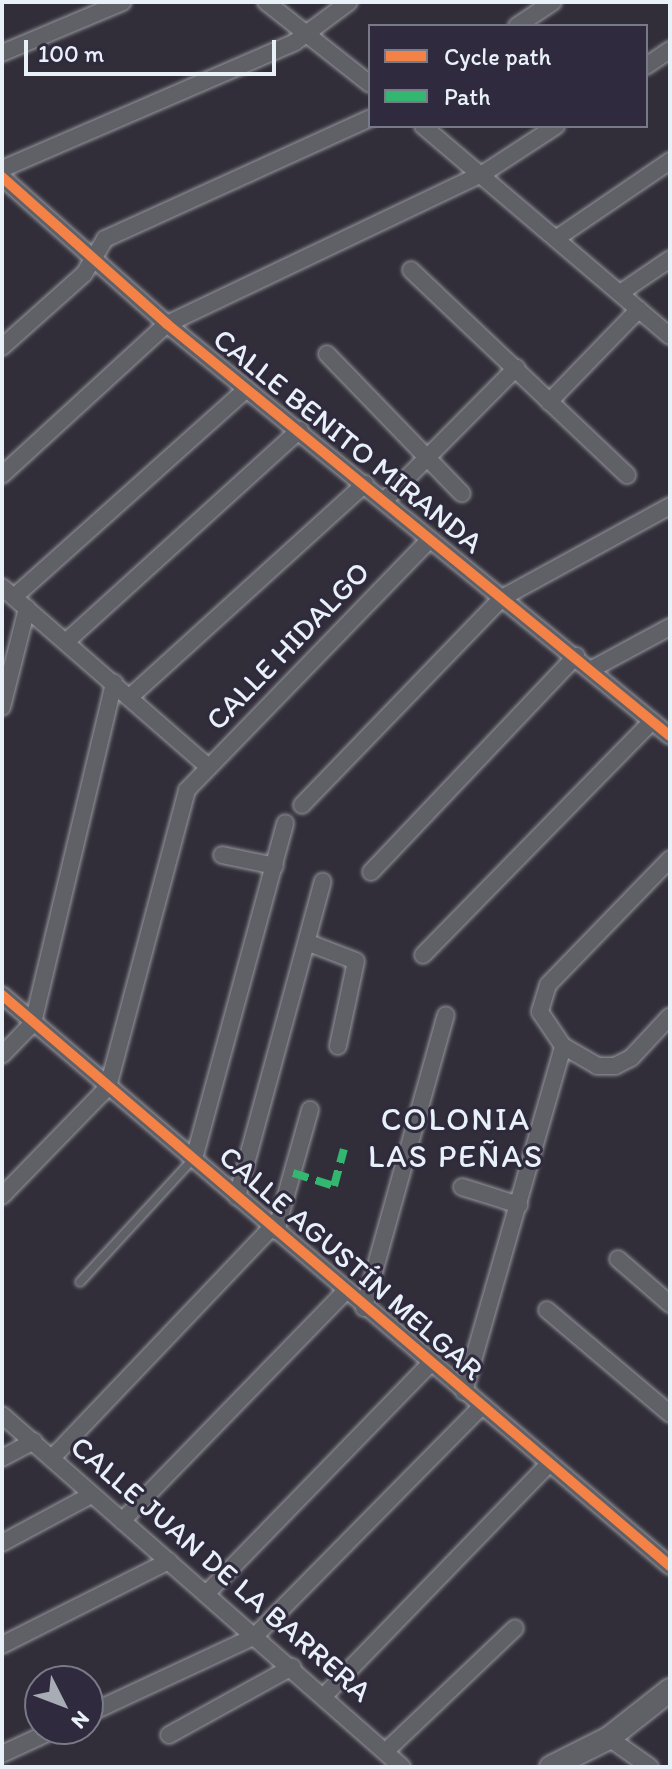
<!DOCTYPE html>
<html>
<head>
<meta charset="utf-8">
<style>
  body { margin:0 }
  #map { position:relative; width:672px; height:1769px; overflow:hidden; background:#312e39; font-family:Itim,sans-serif }
  div>[style] { position:absolute }
  .roads { filter:drop-shadow(0 0 2px #98999f) drop-shadow(0 0 2px #98999f) }
  .lane>* { height:8px; margin:-4px; padding:0 4px; transform-origin:4px; border-radius:4px; background:#606067 }
  .street>* { height:16px; margin:-8px; padding:0 8px; transform-origin:8px; border-radius:8px; background:#606067 }
  .secondary>* { height:22px; margin:-11px; padding:0 11px; transform-origin:11px; border-radius:11px; background:#606067 }
  .quiet>* { height:8px; margin-top:-4px; transform-origin:0; background:repeating-linear-gradient(90deg,#33b770 0 16px,transparent 0 24px) }
  .cycleway>* { height:10px; margin:-5px; padding:0 5px; transform-origin:5px; border-radius:5px; background:#f48246 }
  span { translate:-50% -50%; white-space:nowrap; text-align:center; line-height:1.15; -webkit-text-stroke:6px #2f2a3d; paint-order:stroke }
  .street-label { font-size:30px; color:#e8f1f8 }
  .neighbourhood-label { font-size:32px; color:#e8f1f8; letter-spacing:2px }
  .frame { position:absolute; inset:0; border:4px solid #e8f1f8; pointer-events:none }
  .legend { position:absolute; left:368px; top:24px; width:280px; height:104px; box-sizing:border-box; background:#2f2a3d; border:2px solid #797a88; margin:0; padding:10px 14px; list-style:none; font-size:24px; color:#e8f1f8 }
  .legend li { display:flex; align-items:center; gap:16px; height:40px }
  .legend b { width:40px; border:2px solid #797a88 }
  .north { position:absolute; left:24px; top:1665px; width:80px; height:80px; box-sizing:border-box; background:#2f2a3d; border:2px solid #797a88; border-radius:50%; rotate:132deg; font-size:22px; font-weight:700; line-height:32px; text-align:center; color:#e8f1f8 }
  .north::after { content:''; display:block; margin:auto; width:28px; height:36px; background:#a8adb5; clip-path:polygon(50% 0,100% 100%,50% 72%,0 100%) }
  .scale { position:absolute; left:24px; top:40px; width:252px; height:36px; box-sizing:border-box; border:4px solid #e8f1f8; border-top:0; padding-left:10px; font-size:24px; line-height:28px; white-space:nowrap; color:#e8f1f8; -webkit-text-stroke:6px #2f2a3d; paint-order:stroke }
</style>
</head>
<body>
<div id="map">
  <div class="roads">
    <div class="lane">
      <i style="left:80px;top:1282px;width:167px;rotate:-47.4deg"></i>
    </div>
    <div class="street">
      <i style="left:266px;top:2px;width:132px;rotate:38.3deg"></i>
      <i style="left:517px;top:26px;width:43px;rotate:-33.7deg"></i>
      <i style="left:2px;top:53px;width:131px;rotate:-22.9deg"></i>
      <i style="left:646px;top:66px;width:29px;rotate:-34deg"></i>
      <i style="left:423px;top:126px;width:324px;rotate:40.4deg"></i>
      <i style="left:2px;top:169px;width:319px;rotate:-23.4deg"></i>
      <i style="left:295px;top:42px;width:67px;rotate:-36.5deg"></i>
      <i style="left:2px;top:177px;width:221px;rotate:41.7deg"></i>
      <i style="left:167px;top:324px;width:650px;rotate:39.32deg"></i>
      <i style="left:557px;top:238px;width:137px;rotate:-34.3deg"></i>
      <i style="left:411px;top:270px;width:298px;rotate:43.5deg"></i>
      <i style="left:620px;top:293px;width:60px;rotate:-34.2deg"></i>
      <i style="left:2px;top:347px;width:110px;rotate:-41.7deg"></i>
      <i style="left:84px;top:274px;width:41px;rotate:-59deg"></i>
      <i style="left:105px;top:239px;width:291px;rotate:-24.5deg"></i>
      <i style="left:327px;top:354px;width:194px;rotate:46deg"></i>
      <i style="left:549px;top:402px;width:129px;rotate:-45.9deg"></i>
      <i style="left:2px;top:475px;width:224px;rotate:-42.5deg"></i>
      <i style="left:167px;top:324px;width:351px;rotate:-25.5deg"></i>
      <i style="left:484px;top:173px;width:86px;rotate:-33.1deg"></i>
      <i style="left:386px;top:499px;width:185px;rotate:-45.2deg"></i>
      <i style="left:2px;top:587px;width:272px;rotate:41.1deg"></i>
      <i style="left:14px;top:597px;width:312px;rotate:-41.8deg"></i>
      <i style="left:68px;top:640px;width:313px;rotate:-42.2deg"></i>
      <i style="left:592px;top:669px;width:89px;rotate:-28.3deg"></i>
      <i style="left:131px;top:696px;width:316px;rotate:-42.2deg"></i>
      <i style="left:2px;top:707px;width:102px;rotate:-75.8deg"></i>
      <i style="left:302px;top:805px;width:288px;rotate:-46deg"></i>
      <i style="left:502px;top:598px;width:192px;rotate:-28.7deg"></i>
      <i style="left:222px;top:855px;width:54px;rotate:11.7deg"></i>
      <i style="left:670px;top:859px;width:175px;rotate:134.1deg"></i>
      <i style="left:548px;top:985px;width:28px;rotate:107deg"></i>
      <i style="left:540px;top:1012px;width:41px;rotate:55.9deg"></i>
      <i style="left:563px;top:1046px;width:39px;rotate:30deg"></i>
      <i style="left:597px;top:1066px;width:18px"></i>
      <i style="left:615px;top:1066px;width:18px;rotate:-27deg"></i>
      <i style="left:631px;top:1058px;width:57px;rotate:-47.1deg"></i>
      <i style="left:371px;top:872px;width:298px;rotate:-46.5deg"></i>
      <i style="left:309px;top:943px;width:50px;rotate:21deg"></i>
      <i style="left:356px;top:961px;width:87px;rotate:102deg"></i>
      <i style="left:423px;top:955px;width:327px;rotate:-45.6deg"></i>
      <i style="left:2px;top:995px;width:879px;rotate:40.52deg"></i>
      <i style="left:2px;top:1055px;width:45px;rotate:-45.9deg"></i>
      <i style="left:33px;top:1023px;width:350px;rotate:-76.6deg"></i>
      <i style="left:194px;top:1159px;width:348px;rotate:-74.8deg"></i>
      <i style="left:462px;top:1187px;width:60px;rotate:17.5deg"></i>
      <i style="left:2px;top:1196px;width:152px;rotate:-45.8deg"></i>
      <i style="left:108px;top:1087px;width:307px;rotate:-75.1deg"></i>
      <i style="left:187px;top:790px;width:349px;rotate:-45.9deg"></i>
      <i style="left:237px;top:1197px;width:327px;rotate:-74.8deg"></i>
      <i style="left:276px;top:1231px;width:126px;rotate:-74.3deg"></i>
      <i style="left:618px;top:1259px;width:69px;rotate:40.9deg"></i>
      <i style="left:364px;top:1308px;width:304px;rotate:-74.4deg"></i>
      <i style="left:547px;top:1310px;width:161px;rotate:40.2deg"></i>
      <i style="left:464px;top:1392px;width:360px;rotate:-74deg"></i>
      <i style="left:2px;top:1415px;width:533px;rotate:41.35deg"></i>
      <i style="left:2px;top:1458px;width:36px;rotate:-28deg"></i>
      <i style="left:52px;top:1458px;width:319px;rotate:-46.4deg"></i>
      <i style="left:122px;top:1521px;width:321px;rotate:-45.8deg"></i>
      <i style="left:2px;top:1543px;width:101px;rotate:-28.3deg"></i>
      <i style="left:207px;top:1593px;width:320px;rotate:-45.8deg"></i>
      <i style="left:2px;top:1645px;width:187px;rotate:-26.7deg"></i>
      <i style="left:324px;top:1696px;width:322px;rotate:-45.9deg"></i>
      <i style="left:88px;top:1714px;width:184px;rotate:-25deg"></i>
      <i style="left:255px;top:1636px;width:322px;rotate:-45.4deg"></i>
      <i style="left:169px;top:1735px;width:141px;rotate:-28.9deg"></i>
      <i style="left:609px;top:1738px;width:50px;rotate:35.3deg"></i>
      <i style="left:386px;top:1751px;width:178px;rotate:-43.6deg"></i>
      <i style="left:2px;top:1754px;width:60px;rotate:-24.8deg"></i>
    </div>
    <div class="secondary">
      <i style="left:551px;top:1767px;width:65px;rotate:-26.6deg"></i>
      <i style="left:609px;top:1738px;width:78px;rotate:-38.2deg"></i>
    </div>
  </div>
  <div class="quiet">
    <i style="left:293px;top:1173px;width:43px;rotate:17.6deg"></i>
    <i style="left:334px;top:1186px;width:38px;rotate:-75deg"></i>
  </div>
  <div class="cycleway">
    <i style="left:2px;top:177px;width:221px;rotate:41.7deg"></i>
    <i style="left:167px;top:324px;width:650px;rotate:39.32deg"></i>
    <i style="left:2px;top:995px;width:879px;rotate:40.52deg"></i>
  </div>
  <div class="street-label">
    <span style="left:348px;top:441px;rotate:39deg">CALLE BENITO MIRANDA</span>
    <span style="left:288px;top:646px;rotate:-46deg">CALLE HIDALGO</span>
    <span style="left:351px;top:1263px;rotate:41deg">CALLE AGUSTÍN MELGAR</span>
    <span style="left:221px;top:1569px;rotate:41deg">CALLE JUAN DE LA BARRERA</span>
  </div>
  <div class="neighbourhood-label">
    <span style="left:456px;top:1138px">COLONIA<br>LAS PEÑAS</span>
  </div>
  <div class="frame"></div>
  <ul class="legend">
  <li><b style="height:10px;background:#f48246"></b>Cycle path</li>
  <li><b style="height:10px;background:#33b770"></b>Path</li>
  </ul>
  <div class="north">N</div>
  <div class="scale">100 m</div>
</div>
</body>
</html>
